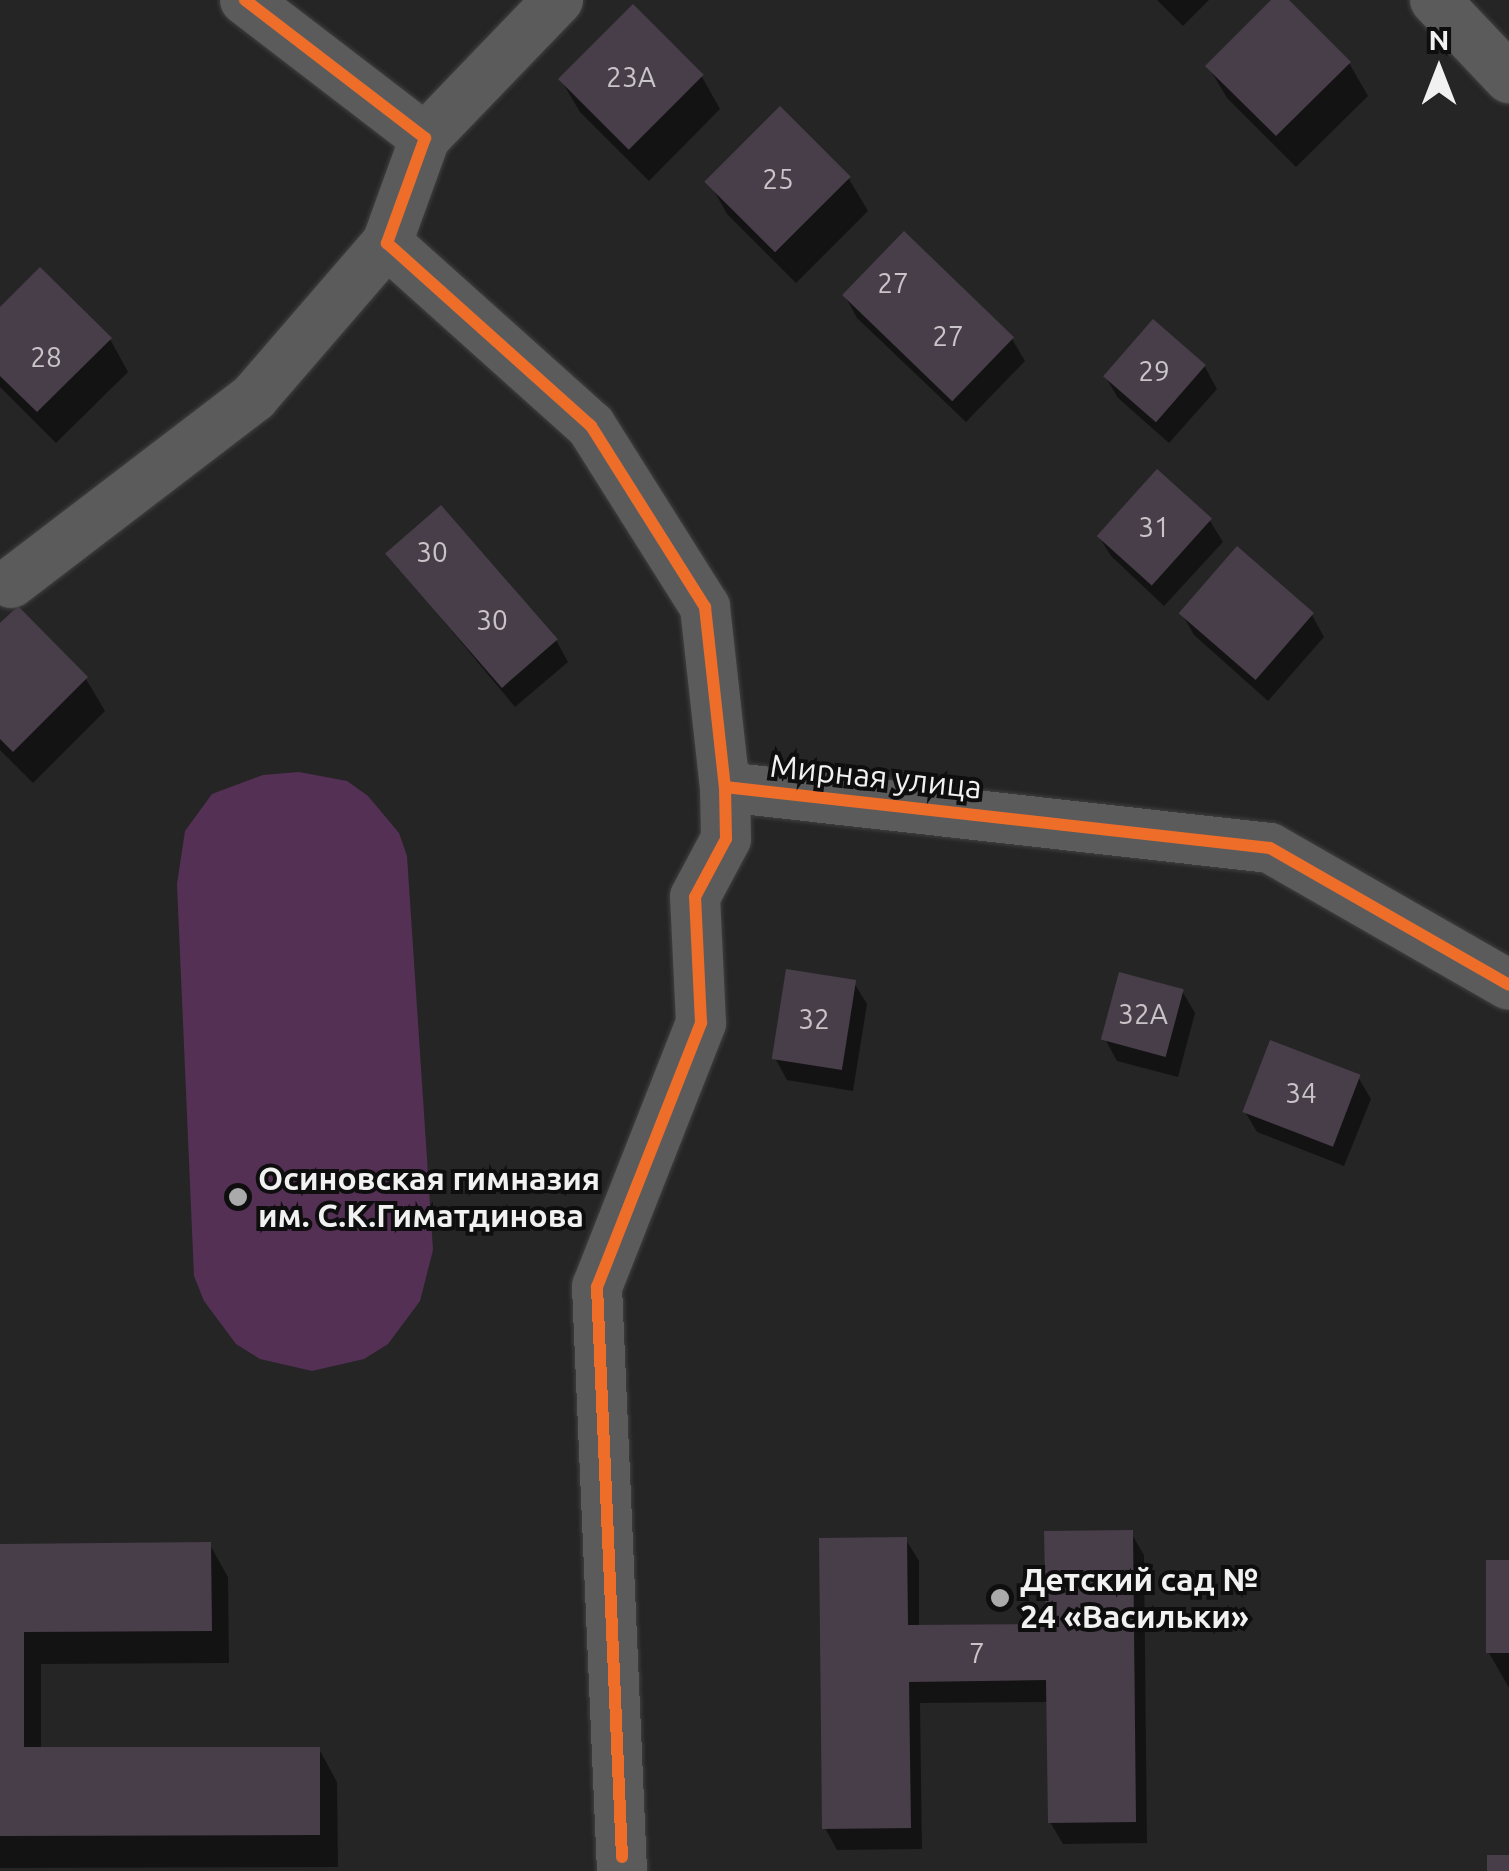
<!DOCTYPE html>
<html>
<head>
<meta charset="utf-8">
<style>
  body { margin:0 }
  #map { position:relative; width:1509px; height:1871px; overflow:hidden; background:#262526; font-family:Ubuntu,sans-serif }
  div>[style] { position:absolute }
  .green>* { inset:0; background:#543055 }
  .shadow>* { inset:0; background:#0007 }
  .building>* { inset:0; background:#483e49; transform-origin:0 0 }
  .roads { filter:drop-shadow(0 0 2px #404040) drop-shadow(0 0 2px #404040) }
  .street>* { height:50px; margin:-25px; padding:0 25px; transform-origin:25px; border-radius:25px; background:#5c5b5c }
  .cycleway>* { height:12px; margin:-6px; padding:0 6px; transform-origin:6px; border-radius:6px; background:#ee6e29 }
  .dots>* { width:28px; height:28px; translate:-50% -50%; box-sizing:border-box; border:5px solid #0f0e0f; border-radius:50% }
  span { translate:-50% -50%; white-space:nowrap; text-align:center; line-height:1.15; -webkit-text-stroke:8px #0f0e0f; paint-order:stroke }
  .number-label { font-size:28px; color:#c8c4c8 }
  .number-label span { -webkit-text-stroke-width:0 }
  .street-label { font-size:32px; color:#f2f1f2 }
  .poi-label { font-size:32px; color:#f2f1f2; font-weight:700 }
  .left { translate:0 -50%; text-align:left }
  .north { position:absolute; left:1389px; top:20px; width:100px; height:100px; -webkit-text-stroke:8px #0f0e0f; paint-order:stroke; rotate:0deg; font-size:28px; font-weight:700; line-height:40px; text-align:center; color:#f2f1f2 }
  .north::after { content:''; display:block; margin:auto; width:35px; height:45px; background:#f2f1f2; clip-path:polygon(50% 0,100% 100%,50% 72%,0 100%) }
</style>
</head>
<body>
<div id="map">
  <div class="green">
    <i style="clip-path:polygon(299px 772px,347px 781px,368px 796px,399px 833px,407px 856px,433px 1250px,420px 1301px,388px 1344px,364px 1359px,312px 1371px,260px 1359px,236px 1344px,204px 1301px,194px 1276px,177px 884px,185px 831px,212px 794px,263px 775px)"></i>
  </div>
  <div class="shadow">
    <i style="clip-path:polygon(1157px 0,1209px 0,1183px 26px)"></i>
    <i style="clip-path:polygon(1275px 0,1286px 0,1349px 63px,1368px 96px,1296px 167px,1227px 98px,1208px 66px)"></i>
    <i style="clip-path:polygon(702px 77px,720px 109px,649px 181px,580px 112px,561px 80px)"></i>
    <i style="clip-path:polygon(849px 179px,868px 211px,796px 283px,727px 214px,709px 182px)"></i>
    <i style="clip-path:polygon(845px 296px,1012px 339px,1025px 361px,966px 422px,857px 318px)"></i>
    <i style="clip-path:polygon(0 311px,110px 339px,128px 372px,56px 443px,0 387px)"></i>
    <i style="clip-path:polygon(1153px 322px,1205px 367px,1217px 389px,1169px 443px,1118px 398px,1105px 376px)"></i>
    <i style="clip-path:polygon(1210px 521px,1223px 542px,1164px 606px,1111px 556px,1098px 535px)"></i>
    <i style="clip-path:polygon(388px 554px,556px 640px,568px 662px,515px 707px)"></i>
    <i style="clip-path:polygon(18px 609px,86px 679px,105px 711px,33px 783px,0 750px,0 627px)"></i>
    <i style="clip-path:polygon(1182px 614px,1312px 615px,1324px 637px,1268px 701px,1194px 635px)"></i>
    <i style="clip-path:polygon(854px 983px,867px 1004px,853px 1091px,787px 1080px,775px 1058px)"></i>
    <i style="clip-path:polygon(1182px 991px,1195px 1013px,1178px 1077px,1117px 1061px,1105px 1039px)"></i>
    <i style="clip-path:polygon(1358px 1077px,1371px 1099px,1344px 1166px,1257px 1132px,1244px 1110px)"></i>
    <i style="clip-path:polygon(1131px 1533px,1144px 1555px,1147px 1843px,1063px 1844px,1050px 1822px,1049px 1702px,920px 1703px,922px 1849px,837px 1850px,825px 1828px,906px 1540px,919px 1561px,919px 1628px,1048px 1626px)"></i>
    <i style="clip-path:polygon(210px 1545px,228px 1577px,229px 1663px,41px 1664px,41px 1750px,319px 1749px,337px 1782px,338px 1867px,0 1868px,0 1546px)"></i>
    <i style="clip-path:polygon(1509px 1563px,1509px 1688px,1489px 1653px)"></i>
  </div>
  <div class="building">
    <i style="clip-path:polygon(1271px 0,1289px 0,1351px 62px,1276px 136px,1205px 66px)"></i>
    <i style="left:633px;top:4px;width:100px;height:106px;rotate:45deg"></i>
    <i style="left:780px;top:106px;width:100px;height:107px;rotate:45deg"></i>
    <i style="left:904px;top:231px;width:153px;height:89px;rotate:44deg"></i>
    <i style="clip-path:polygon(40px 267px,112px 338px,37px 412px,0 376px,0 307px)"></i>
    <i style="left:1153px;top:319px;width:70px;height:76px;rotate:41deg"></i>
    <i style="left:1157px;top:469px;width:74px;height:90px;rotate:42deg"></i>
    <i style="left:441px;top:505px;width:178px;height:74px;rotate:49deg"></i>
    <i style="left:1237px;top:546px;width:102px;height:89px;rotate:41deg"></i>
    <i style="clip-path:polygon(18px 606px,88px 677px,13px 752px,0 739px,0 623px)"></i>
    <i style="left:786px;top:969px;width:71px;height:91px;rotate:9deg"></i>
    <i style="left:1119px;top:972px;width:67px;height:70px;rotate:15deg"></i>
    <i style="left:1270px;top:1040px;width:97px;height:77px;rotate:21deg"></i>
    <i style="clip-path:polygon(1133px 1530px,1136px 1822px,1048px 1823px,1046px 1680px,909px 1682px,911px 1828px,822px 1829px,819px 1538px,907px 1537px,908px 1625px,1046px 1624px,1044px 1531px)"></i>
    <i style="clip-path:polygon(211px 1542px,212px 1631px,24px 1632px,24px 1747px,320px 1747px,320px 1835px,0 1836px,0 1544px)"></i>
    <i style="left:1509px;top:1560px;width:93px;height:23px;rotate:90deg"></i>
    <i style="left:1487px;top:1855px;width:22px;height:16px"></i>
  </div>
  <div class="roads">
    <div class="street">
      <i style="left:245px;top:0;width:227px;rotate:37.5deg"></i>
      <i style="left:425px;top:138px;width:112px;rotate:109.9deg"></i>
      <i style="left:387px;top:243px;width:274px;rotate:41.9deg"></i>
      <i style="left:591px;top:426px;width:214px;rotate:57.8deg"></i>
      <i style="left:705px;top:607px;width:181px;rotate:83.7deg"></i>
      <i style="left:725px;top:787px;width:548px;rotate:6.39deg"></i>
      <i style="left:1270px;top:848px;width:275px;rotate:29.8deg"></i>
      <i style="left:1435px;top:0;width:108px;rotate:46.5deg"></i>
      <i style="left:425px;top:138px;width:192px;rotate:-46.1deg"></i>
      <i style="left:11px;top:583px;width:306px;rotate:-37.4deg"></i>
      <i style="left:254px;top:397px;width:203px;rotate:-49.2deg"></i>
      <i style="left:622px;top:1871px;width:585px;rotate:-92.45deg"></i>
      <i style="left:597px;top:1287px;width:284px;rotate:-68.5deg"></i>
      <i style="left:701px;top:1023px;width:126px;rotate:-92.7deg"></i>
      <i style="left:695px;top:897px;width:66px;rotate:-61.9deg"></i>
      <i style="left:726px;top:839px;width:52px;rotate:-91.1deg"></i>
    </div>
  </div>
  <div class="cycleway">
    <i style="left:245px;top:0;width:227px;rotate:37.5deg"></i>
    <i style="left:425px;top:138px;width:112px;rotate:109.9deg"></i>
    <i style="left:387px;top:243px;width:274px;rotate:41.9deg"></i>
    <i style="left:591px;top:426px;width:214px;rotate:57.8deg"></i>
    <i style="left:705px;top:607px;width:181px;rotate:83.7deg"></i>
    <i style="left:725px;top:787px;width:548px;rotate:6.39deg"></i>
    <i style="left:1270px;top:848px;width:275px;rotate:29.8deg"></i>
    <i style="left:622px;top:1857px;width:571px;rotate:-92.51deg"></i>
    <i style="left:597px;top:1287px;width:284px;rotate:-68.5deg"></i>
    <i style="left:701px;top:1023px;width:126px;rotate:-92.7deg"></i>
    <i style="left:695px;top:897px;width:66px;rotate:-61.9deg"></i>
    <i style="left:726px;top:839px;width:52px;rotate:-91.1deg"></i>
  </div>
  <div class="dots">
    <i style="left:238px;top:1197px;background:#abaaab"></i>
    <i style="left:1000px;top:1598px;background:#abaaab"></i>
  </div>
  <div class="number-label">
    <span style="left:631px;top:77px">23А</span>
    <span style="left:778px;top:179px">25</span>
    <span style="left:893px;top:283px">27</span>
    <span style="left:948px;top:336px">27</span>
    <span style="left:46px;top:357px">28</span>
    <span style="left:1154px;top:371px">29</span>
    <span style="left:1154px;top:527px">31</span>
    <span style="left:432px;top:552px">30</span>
    <span style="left:492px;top:620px">30</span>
    <span style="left:1143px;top:1014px">32А</span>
    <span style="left:814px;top:1019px">32</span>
    <span style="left:1301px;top:1093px">34</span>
    <span style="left:977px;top:1653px">7</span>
  </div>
  <div class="street-label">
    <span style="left:876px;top:776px;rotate:6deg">Мирная улица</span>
  </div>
  <div class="poi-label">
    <span class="left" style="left:258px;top:1197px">Осиновская гимназия<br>им. С.К.Гиматдинова</span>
    <span class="left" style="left:1020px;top:1598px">Детский сад №<br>24 «Васильки»</span>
  </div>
  <div class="north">N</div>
</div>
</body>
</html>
